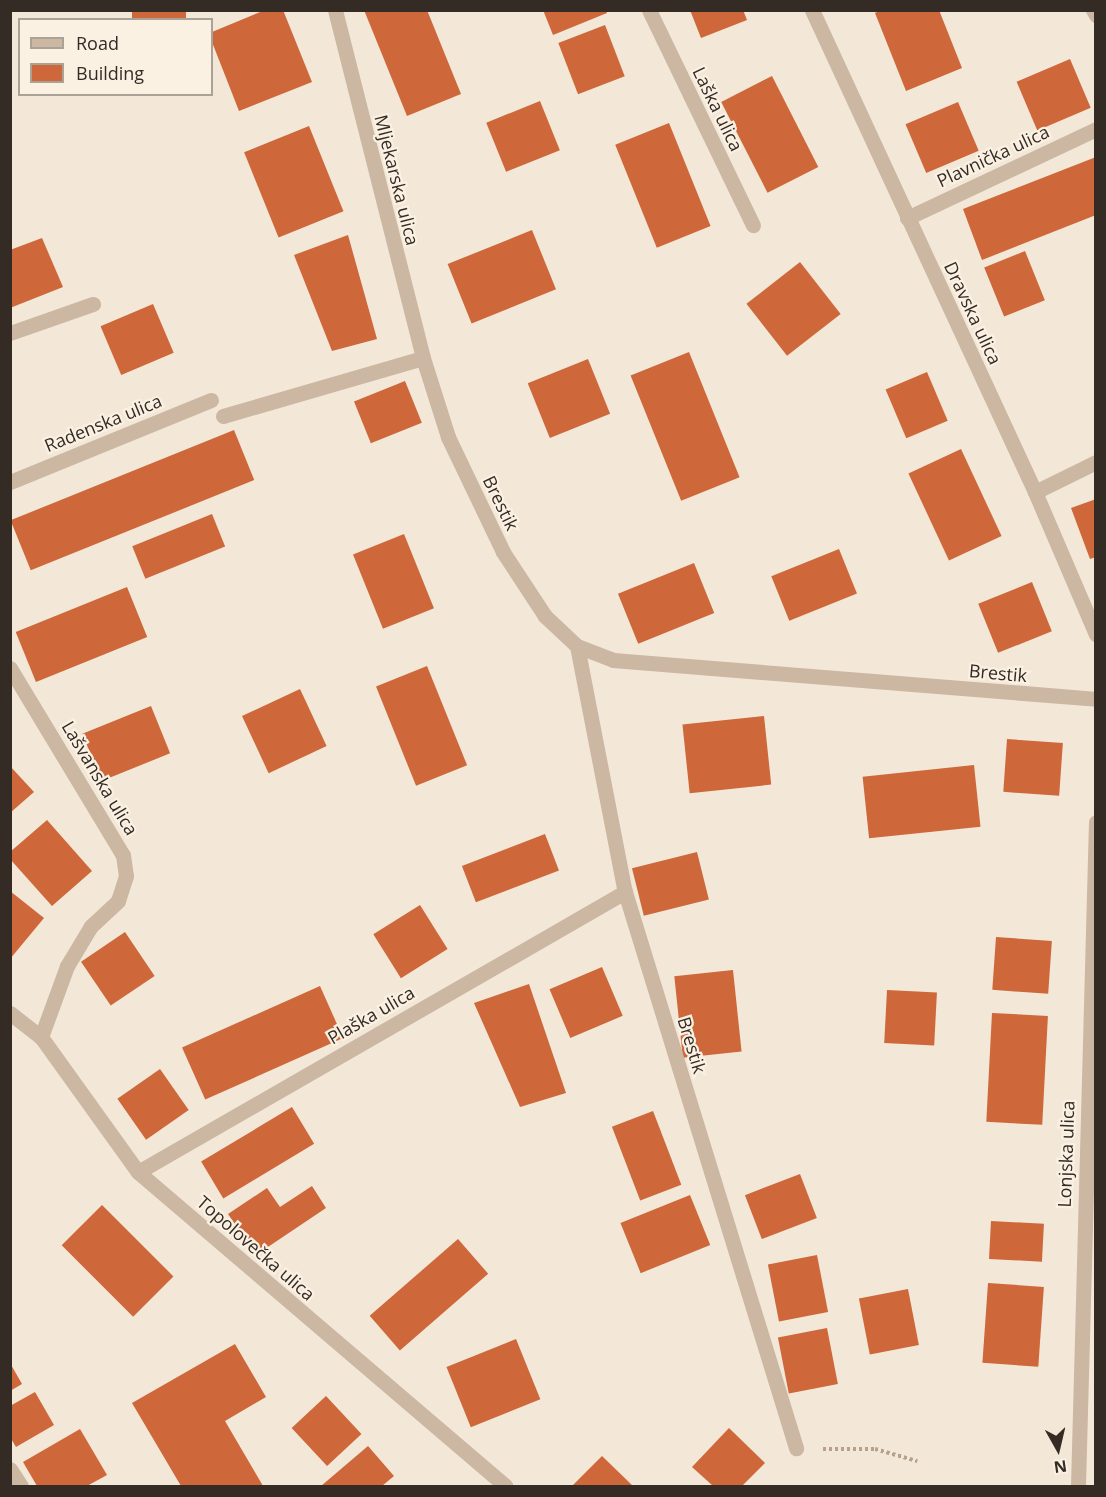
<!DOCTYPE html>
<html>
<head>
<meta charset="utf-8">
<style>
  body { margin:0 }
  #map { position:relative; width:1106px; height:1497px; overflow:hidden; background:#f3e7d7; font-family:"Open Sans",sans-serif }
  div>[style] { position:absolute }
  .building>* { inset:0; background:#ce6739; transform-origin:0 0 }
  .path>* { height:4px; margin-top:-2px; transform-origin:0; background:repeating-linear-gradient(90deg,#b7a18c 0 3px,transparent 0 6px) }
  .street>* { height:15px; margin:-7.5px; padding:0 7.5px; transform-origin:7.5px; border-radius:7.5px; background:#cbb7a2 }
  span { translate:-50% -50%; white-space:nowrap; text-align:center; line-height:1.15; -webkit-text-stroke:4.5px #faf1e3; paint-order:stroke }
  .street-label { font-size:18px; color:#352b25 }
  .frame { position:absolute; inset:0; border:12px solid #352b25; pointer-events:none }
  .legend { position:absolute; left:18px; top:18px; width:195px; height:78px; box-sizing:border-box; background:#faf1e3; border:2px solid #aba297; margin:0; padding:8px 10px; list-style:none; font-size:18px; color:#352b25 }
  .legend li { display:flex; align-items:center; gap:12px; height:30px }
  .legend b { width:30px; border:2px solid #aba297 }
  .north { position:absolute; left:1028px; top:1419px; width:60px; height:60px; -webkit-text-stroke:4px #faf1e3; paint-order:stroke; rotate:172deg; font-size:16px; font-weight:700; line-height:24px; text-align:center; color:#352b25 }
  .north::after { content:''; display:block; margin:auto; width:21px; height:27px; background:#352b25; clip-path:polygon(50% 0,100% 100%,50% 72%,0 100%) }
</style>
</head>
<body>
<div id="map">
  <div class="building">
    <i style="left:132px;top:10px;width:54px;height:11px"></i>
    <i style="clip-path:polygon(265px 10px,283px 10px,312px 82px,239px 111px,212px 42px,212px 32px)"></i>
    <i style="clip-path:polygon(364px 10px,427px 10px,461px 94px,407px 116px)"></i>
    <i style="clip-path:polygon(543px 10px,606px 10px,607px 13px,553px 35px)"></i>
    <i style="clip-path:polygon(690px 10px,743px 10px,747px 20px,701px 38px)"></i>
    <i style="clip-path:polygon(881px 10px,939px 10px,962px 68px,906px 91px,875px 13px)"></i>
    <i style="left:605px;top:25px;width:55px;height:50px;rotate:69deg"></i>
    <i style="left:1070px;top:59px;width:53px;height:58px;rotate:67deg"></i>
    <i style="left:772px;top:76px;width:102px;height:57px;rotate:63deg"></i>
    <i style="left:540px;top:101px;width:53px;height:58px;rotate:68deg"></i>
    <i style="left:958px;top:102px;width:53px;height:57px;rotate:67deg"></i>
    <i style="left:669px;top:123px;width:111px;height:58px;rotate:68deg"></i>
    <i style="left:309px;top:126px;width:92px;height:70px;rotate:68deg"></i>
    <i style="clip-path:polygon(1096px 157px,1096px 215px,982px 260px,963px 209px)"></i>
    <i style="left:532px;top:230px;width:64px;height:91px;rotate:68deg"></i>
    <i style="clip-path:polygon(348px 235px,377px 339px,332px 351px,294px 255px)"></i>
    <i style="clip-path:polygon(42px 238px,63px 287px,10px 308px,10px 250px)"></i>
    <i style="left:1025px;top:251px;width:53px;height:44px;rotate:68deg"></i>
    <i style="left:800px;top:262px;width:66px;height:68px;rotate:52deg"></i>
    <i style="left:153px;top:304px;width:53px;height:57px;rotate:67deg"></i>
    <i style="left:689px;top:352px;width:135px;height:63px;rotate:68deg"></i>
    <i style="left:588px;top:359px;width:59px;height:65px;rotate:68deg"></i>
    <i style="left:927px;top:372px;width:53px;height:45px;rotate:67deg"></i>
    <i style="left:405px;top:381px;width:45px;height:55px;rotate:68deg"></i>
    <i style="left:234px;top:430px;width:54px;height:241px;rotate:68deg"></i>
    <i style="left:961px;top:449px;width:96px;height:58px;rotate:65deg"></i>
    <i style="clip-path:polygon(1096px 499px,1096px 557px,1090px 559px,1071px 508px)"></i>
    <i style="left:212px;top:514px;width:35px;height:86px;rotate:68deg"></i>
    <i style="left:404px;top:534px;width:80px;height:55px;rotate:68deg"></i>
    <i style="left:839px;top:549px;width:48px;height:73px;rotate:68deg"></i>
    <i style="left:694px;top:563px;width:54px;height:82px;rotate:68deg"></i>
    <i style="left:1032px;top:582px;width:53px;height:58px;rotate:68deg"></i>
    <i style="left:127px;top:587px;width:54px;height:120px;rotate:68deg"></i>
    <i style="left:427px;top:666px;width:107px;height:55px;rotate:68deg"></i>
    <i style="left:300px;top:689px;width:63px;height:64px;rotate:65deg"></i>
    <i style="left:151px;top:706px;width:51px;height:74px;rotate:68deg"></i>
    <i style="left:764px;top:716px;width:69px;height:82px;rotate:84deg"></i>
    <i style="left:1007px;top:739px;width:56px;height:53px;rotate:4deg"></i>
    <i style="left:974px;top:765px;width:62px;height:112px;rotate:84deg"></i>
    <i style="clip-path:polygon(10px 766px,34px 792px,10px 813px)"></i>
    <i style="clip-path:polygon(47px 820px,92px 871px,52px 906px,10px 859px,10px 852px)"></i>
    <i style="left:545px;top:834px;width:39px;height:89px;rotate:69deg"></i>
    <i style="left:697px;top:852px;width:49px;height:67px;rotate:76deg"></i>
    <i style="clip-path:polygon(10px 891px,44px 918px,10px 959px)"></i>
    <i style="left:420px;top:905px;width:52px;height:55px;rotate:58deg"></i>
    <i style="left:125px;top:932px;width:53px;height:53px;rotate:56deg"></i>
    <i style="left:996px;top:937px;width:56px;height:53px;rotate:4deg"></i>
    <i style="left:602px;top:967px;width:53px;height:57px;rotate:67deg"></i>
    <i style="left:733px;top:970px;width:82px;height:59px;rotate:84deg"></i>
    <i style="clip-path:polygon(529px 984px,566px 1093px,520px 1107px,474px 1003px)"></i>
    <i style="left:320px;top:986px;width:57px;height:151px;rotate:66deg"></i>
    <i style="left:887px;top:990px;width:50px;height:53px;rotate:3deg"></i>
    <i style="left:992px;top:1013px;width:56px;height:109px;rotate:3deg"></i>
    <i style="left:160px;top:1069px;width:50px;height:52px;rotate:55deg"></i>
    <i style="left:292px;top:1107px;width:43px;height:106px;rotate:59deg"></i>
    <i style="left:653px;top:1111px;width:79px;height:44px;rotate:69deg"></i>
    <i style="left:800px;top:1174px;width:47px;height:59px;rotate:69deg"></i>
    <i style="clip-path:polygon(312px 1186px,326px 1208px,256px 1255px,228px 1214px,267px 1188px,280px 1207px)"></i>
    <i style="left:690px;top:1195px;width:54px;height:75px;rotate:68deg"></i>
    <i style="left:102px;top:1205px;width:101px;height:57px;rotate:45deg"></i>
    <i style="left:991px;top:1221px;width:53px;height:38px;rotate:3deg"></i>
    <i style="left:458px;top:1239px;width:46px;height:117px;rotate:49deg"></i>
    <i style="left:817px;top:1255px;width:58px;height:50px;rotate:79deg"></i>
    <i style="left:988px;top:1283px;width:56px;height:80px;rotate:4deg"></i>
    <i style="left:908px;top:1289px;width:57px;height:50px;rotate:79deg"></i>
    <i style="left:827px;top:1328px;width:57px;height:50px;rotate:79deg"></i>
    <i style="left:516px;top:1339px;width:65px;height:75px;rotate:68deg"></i>
    <i style="clip-path:polygon(235px 1344px,266px 1397px,225px 1421px,263px 1486px,181px 1486px,132px 1403px)"></i>
    <i style="clip-path:polygon(10px 1363px,22px 1384px,10px 1391px)"></i>
    <i style="clip-path:polygon(35px 1392px,54px 1425px,16px 1447px,10px 1437px,10px 1406px)"></i>
    <i style="left:326px;top:1396px;width:52px;height:47px;rotate:47deg"></i>
    <i style="clip-path:polygon(729px 1428px,765px 1463px,742px 1486px,713px 1486px,692px 1467px)"></i>
    <i style="clip-path:polygon(80px 1429px,107px 1475px,87px 1486px,37px 1486px,23px 1462px)"></i>
    <i style="clip-path:polygon(368px 1446px,394px 1476px,382px 1486px,321px 1486px)"></i>
    <i style="clip-path:polygon(602px 1456px,633px 1486px,572px 1486px)"></i>
  </div>
  <div class="path">
    <i style="left:823px;top:1449px;width:52px"></i>
    <i style="left:875px;top:1449px;width:44px;rotate:15.9deg"></i>
  </div>
  <div class="street">
    <i style="left:335px;top:10px;width:359px;rotate:75.8deg"></i>
    <i style="left:423px;top:358px;width:83px;rotate:72.4deg"></i>
    <i style="left:448px;top:437px;width:127px;rotate:64.4deg"></i>
    <i style="left:503px;top:552px;width:77px;rotate:56.7deg"></i>
    <i style="left:545px;top:616px;width:44px;rotate:43.2deg"></i>
    <i style="left:577px;top:646px;width:251px;rotate:79deg"></i>
    <i style="left:625px;top:892px;width:582px;rotate:72.9deg"></i>
    <i style="left:649px;top:10px;width:239px;rotate:64.2deg"></i>
    <i style="left:812px;top:10px;width:531px;rotate:65.17deg"></i>
    <i style="left:1035px;top:492px;width:155px;rotate:66.8deg"></i>
    <i style="left:1093px;top:10px;width:6px;rotate:59deg"></i>
    <i style="left:907px;top:218px;width:209px;rotate:-25.2deg"></i>
    <i style="left:10px;top:333px;width:88px;rotate:-19.3deg"></i>
    <i style="left:223px;top:416px;width:208px;rotate:-16.2deg"></i>
    <i style="left:10px;top:482px;width:217px;rotate:-22.2deg"></i>
    <i style="left:1035px;top:492px;width:68px;rotate:-26.2deg"></i>
    <i style="left:577px;top:646px;width:39px;rotate:21deg"></i>
    <i style="left:613px;top:660px;width:485px;rotate:4.6deg"></i>
    <i style="left:10px;top:668px;width:218px;rotate:58.9deg"></i>
    <i style="left:123px;top:855px;width:21px;rotate:82deg"></i>
    <i style="left:126px;top:876px;width:26px;rotate:108deg"></i>
    <i style="left:118px;top:901px;width:37px;rotate:137deg"></i>
    <i style="left:91px;top:926px;width:47px;rotate:121deg"></i>
    <i style="left:67px;top:966px;width:76px;rotate:110.1deg"></i>
    <i style="left:10px;top:1013px;width:39px;rotate:38deg"></i>
    <i style="left:41px;top:1037px;width:166px;rotate:54.3deg"></i>
    <i style="left:138px;top:1172px;width:483px;rotate:40.5deg"></i>
    <i style="left:138px;top:1172px;width:562px;rotate:-29.9deg"></i>
    <i style="left:10px;top:1469px;width:20px;rotate:57deg"></i>
    <i style="left:1078px;top:1486px;width:664px;rotate:-88.45deg"></i>
  </div>
  <div class="street-label">
    <span style="left:718px;top:109px;rotate:64deg">Laška ulica</span>
    <span style="left:993px;top:156px;rotate:-25deg">Plavnička ulica</span>
    <span style="left:397px;top:180px;rotate:76deg">Mljekarska ulica</span>
    <span style="left:973px;top:313px;rotate:65deg">Dravska ulica</span>
    <span style="left:103px;top:423px;rotate:-22deg">Radenska ulica</span>
    <span style="left:501px;top:503px;rotate:64deg">Brestik</span>
    <span style="left:998px;top:673px;rotate:5deg">Brestik</span>
    <span style="left:100px;top:778px;rotate:59deg">Lašvanska ulica</span>
    <span style="left:371px;top:1015px;rotate:-30deg">Plaška ulica</span>
    <span style="left:692px;top:1045px;rotate:73deg">Brestik</span>
    <span style="left:1066px;top:1154px;rotate:-88deg">Lonjska ulica</span>
    <span style="left:256px;top:1248px;rotate:41deg">Topolovečka ulica</span>
  </div>
  <div class="frame"></div>
  <ul class="legend">
  <li><b style="height:8px;background:#cbb7a2"></b>Road</li>
  <li><b style="height:16px;background:#ce6739"></b>Building</li>
  </ul>
  <div class="north">N</div>
</div>
</body>
</html>
